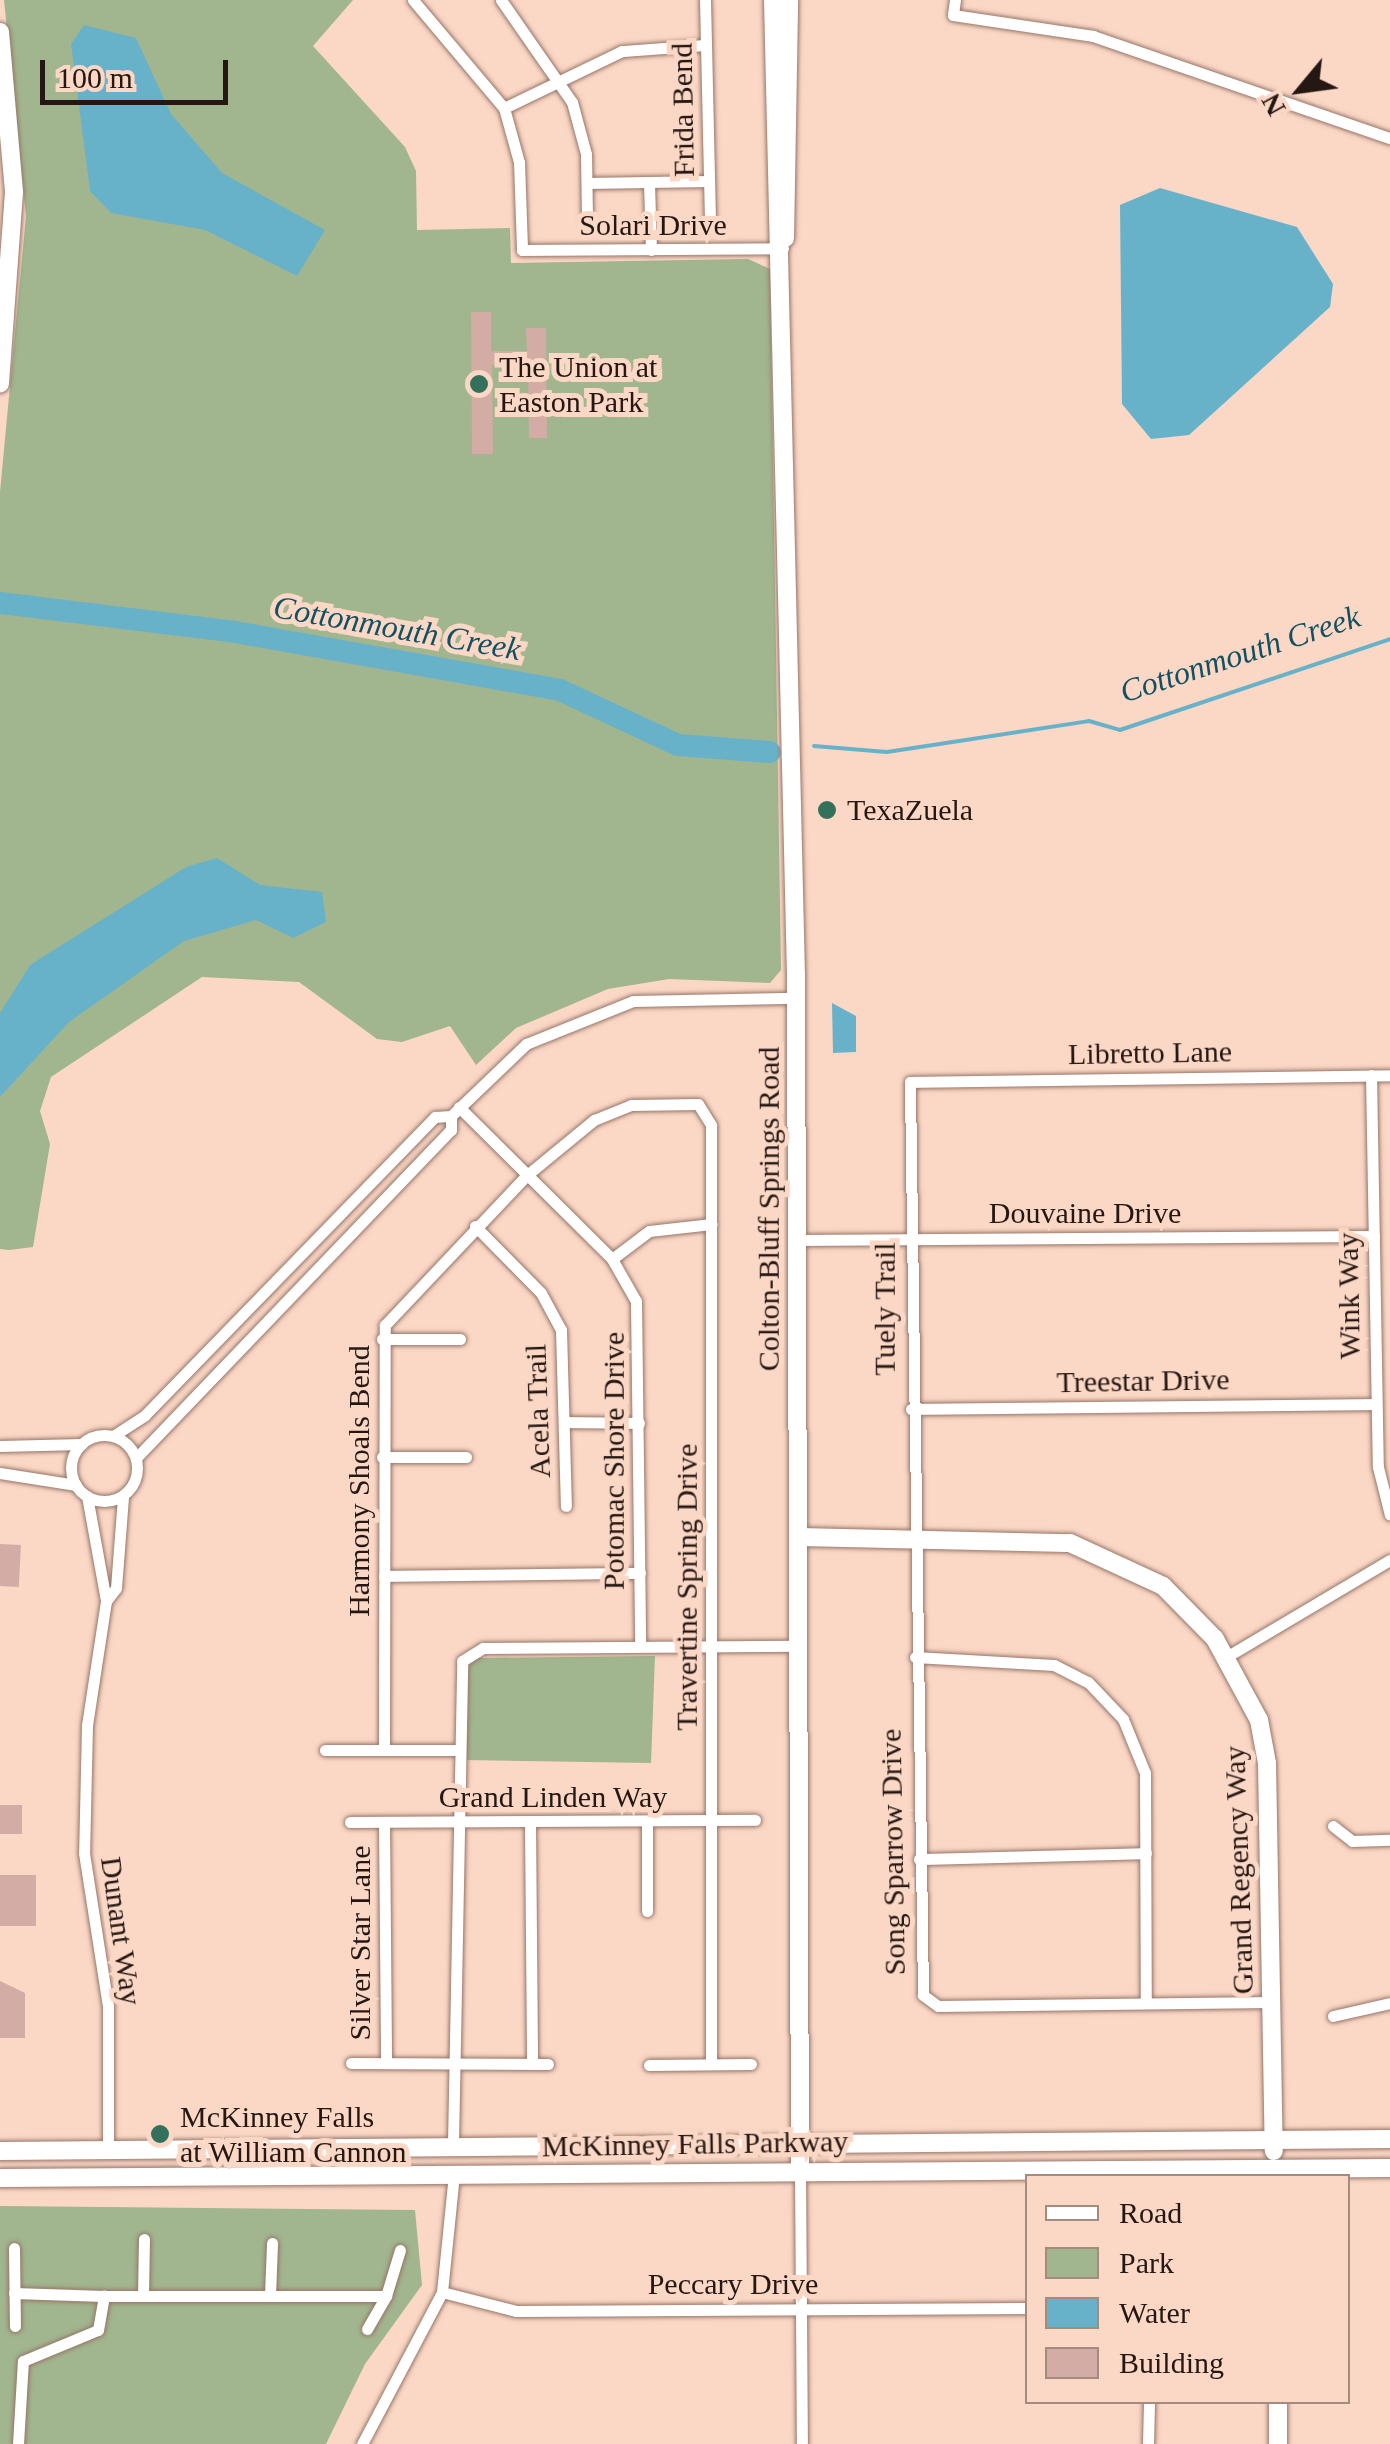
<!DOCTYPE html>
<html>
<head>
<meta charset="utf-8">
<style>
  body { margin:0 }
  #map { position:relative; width:1390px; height:2444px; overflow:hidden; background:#fbd7c6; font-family:Georgia,serif }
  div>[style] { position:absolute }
  .green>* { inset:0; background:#a1b68f }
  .water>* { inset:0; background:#68b2c9 }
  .stream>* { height:4px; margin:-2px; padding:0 2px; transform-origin:2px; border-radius:2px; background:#68b2c9 }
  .river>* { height:22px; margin:-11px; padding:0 11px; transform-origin:11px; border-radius:11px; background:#68b2c9 }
  .building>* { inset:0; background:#d3aca5; transform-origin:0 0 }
  .roads { filter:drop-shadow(0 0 2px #977668) drop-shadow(0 0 2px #977668) }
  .street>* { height:11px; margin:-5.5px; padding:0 5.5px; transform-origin:5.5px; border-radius:5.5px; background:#fff }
  .street>.ring { margin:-5.5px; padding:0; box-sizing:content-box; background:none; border:11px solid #fff; border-radius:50% }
  .secondary>* { height:18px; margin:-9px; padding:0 9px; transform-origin:9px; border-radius:9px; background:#fff }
  .dots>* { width:28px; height:28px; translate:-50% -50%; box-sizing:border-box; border:5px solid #fbd7c6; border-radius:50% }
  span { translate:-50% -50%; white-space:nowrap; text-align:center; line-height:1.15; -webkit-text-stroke:10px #fbd7c6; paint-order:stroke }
  .street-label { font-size:30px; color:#251812 }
  .poi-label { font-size:30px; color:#251812 }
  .left { translate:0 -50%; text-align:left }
  .water-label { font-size:32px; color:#125161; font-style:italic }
  .legend { position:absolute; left:1025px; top:2174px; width:325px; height:230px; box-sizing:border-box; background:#fbd7c6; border:2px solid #a58b7e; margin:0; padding:12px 18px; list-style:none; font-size:30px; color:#251812 }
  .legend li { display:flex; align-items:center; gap:20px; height:50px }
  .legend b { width:50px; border:2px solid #a58b7e }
  .north { position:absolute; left:1250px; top:40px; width:100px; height:100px; -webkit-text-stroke:8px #fbd7c6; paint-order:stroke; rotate:241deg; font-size:28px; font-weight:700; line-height:40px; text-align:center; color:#251812 }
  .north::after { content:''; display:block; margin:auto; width:35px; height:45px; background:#251812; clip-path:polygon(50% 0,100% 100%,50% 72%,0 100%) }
  .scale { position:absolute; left:40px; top:60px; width:188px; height:45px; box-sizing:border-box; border:5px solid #251812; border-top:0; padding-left:12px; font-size:30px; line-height:35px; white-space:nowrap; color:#251812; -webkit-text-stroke:8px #fbd7c6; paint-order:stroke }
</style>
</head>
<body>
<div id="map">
  <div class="green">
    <i style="clip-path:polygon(4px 0,353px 0,313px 46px,405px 147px,416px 171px,417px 230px,510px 228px,511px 263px,748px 259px,770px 269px,781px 970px,770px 983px,669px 979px,608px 989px,516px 1028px,476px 1065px,450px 1026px,402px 1042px,377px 1039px,299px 982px,202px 977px,51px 1077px,40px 1111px,50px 1144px,33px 1247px,9px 1250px,0 1249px,0 492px,26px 216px)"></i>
    <i style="clip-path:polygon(655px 1656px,651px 1763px,463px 1760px,466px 1668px,476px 1658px)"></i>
    <i style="clip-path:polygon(0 2206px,415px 2210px,422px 2285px,365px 2364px,326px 2444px,0 2444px)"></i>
  </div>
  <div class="water">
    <i style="clip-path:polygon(84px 25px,136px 38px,171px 114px,222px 173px,325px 230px,297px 276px,205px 230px,111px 213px,90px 191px,71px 44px)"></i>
    <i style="clip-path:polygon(1160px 188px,1297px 227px,1333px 284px,1330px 307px,1189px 435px,1151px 439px,1122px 404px,1120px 205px)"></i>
    <i style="clip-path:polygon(217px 858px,260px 885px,322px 892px,326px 922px,293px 938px,256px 920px,184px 941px,69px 1022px,0 1097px,0 1013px,30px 965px,186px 867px)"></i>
    <i style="clip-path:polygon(832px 1003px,856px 1016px,856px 1052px,833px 1053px)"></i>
  </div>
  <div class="stream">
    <i style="left:814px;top:746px;width:73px;rotate:4.7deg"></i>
    <i style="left:887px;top:752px;width:204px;rotate:-8.7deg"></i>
    <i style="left:1089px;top:721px;width:32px;rotate:16deg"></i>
    <i style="left:1120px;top:730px;width:285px;rotate:-18.6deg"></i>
  </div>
  <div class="river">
    <i style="left:0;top:603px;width:237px;rotate:7deg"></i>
    <i style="left:235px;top:632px;width:330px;rotate:10.1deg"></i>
    <i style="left:560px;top:690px;width:130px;rotate:25deg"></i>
    <i style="left:678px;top:745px;width:92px;rotate:4.4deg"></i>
  </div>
  <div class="building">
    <i style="clip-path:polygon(471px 312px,491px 312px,491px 351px,527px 351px,526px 328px,546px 328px,547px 438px,529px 438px,528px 365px,492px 365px,493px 454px,472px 454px)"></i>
    <i style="left:0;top:1544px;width:21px;height:42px;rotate:3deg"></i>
    <i style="left:0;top:1805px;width:22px;height:29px"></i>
    <i style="left:0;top:1875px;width:36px;height:51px"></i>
    <i style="clip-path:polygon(0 1981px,25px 1993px,25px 2038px,0 2038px)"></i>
  </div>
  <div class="roads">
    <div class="street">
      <i style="left:413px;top:0;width:141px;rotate:49.9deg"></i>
      <i style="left:504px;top:108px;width:56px;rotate:74.5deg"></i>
      <i style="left:519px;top:162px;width:88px;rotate:88deg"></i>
      <i style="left:522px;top:250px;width:261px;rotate:-0.4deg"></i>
      <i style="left:501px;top:0;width:124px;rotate:55.2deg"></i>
      <i style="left:572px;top:102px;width:54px;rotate:74.9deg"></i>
      <i style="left:586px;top:154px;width:67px;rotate:89.1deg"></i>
      <i style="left:705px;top:0;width:218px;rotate:88.7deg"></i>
      <i style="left:955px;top:0;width:15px;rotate:98deg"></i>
      <i style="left:953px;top:15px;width:142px;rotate:8.5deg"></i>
      <i style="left:1093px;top:36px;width:314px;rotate:19deg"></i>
      <i style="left:504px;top:108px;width:131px;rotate:-25.8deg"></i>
      <i style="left:622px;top:51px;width:84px;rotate:-4.1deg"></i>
      <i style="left:587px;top:183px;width:122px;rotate:-0.9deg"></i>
      <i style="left:649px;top:183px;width:67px;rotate:88.3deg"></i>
      <i style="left:1371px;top:1075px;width:392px;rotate:89deg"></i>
      <i style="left:1378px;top:1467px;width:49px;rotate:76deg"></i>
      <i style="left:459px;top:1107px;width:216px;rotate:44.8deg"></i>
      <i style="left:612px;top:1259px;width:48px;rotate:60.3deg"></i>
      <i style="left:636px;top:1301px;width:344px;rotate:89.3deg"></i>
      <i style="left:475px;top:1226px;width:94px;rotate:45.4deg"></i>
      <i style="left:541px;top:1293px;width:42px;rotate:61.6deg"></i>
      <i style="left:561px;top:1330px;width:176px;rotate:88.4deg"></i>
      <i style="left:797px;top:1240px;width:577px;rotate:-0.4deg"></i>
      <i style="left:612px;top:1259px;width:46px;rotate:-37.1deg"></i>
      <i style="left:649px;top:1231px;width:63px;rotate:-6.3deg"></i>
      <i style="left:382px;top:1339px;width:78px"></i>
      <i style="left:911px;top:1409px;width:465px;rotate:-0.6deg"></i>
      <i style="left:567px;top:1422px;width:72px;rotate:0.8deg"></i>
      <i class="ring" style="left:71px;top:1435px;width:55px;height:55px"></i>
      <i style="left:113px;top:1436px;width:38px;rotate:-33deg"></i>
      <i style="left:145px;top:1415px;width:416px;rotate:-45.8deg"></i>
      <i style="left:435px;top:1117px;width:16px;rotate:-4deg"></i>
      <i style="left:451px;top:1116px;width:104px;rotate:-43.8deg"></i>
      <i style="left:526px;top:1044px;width:115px;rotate:-21.9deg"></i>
      <i style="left:633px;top:1001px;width:163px;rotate:-1.1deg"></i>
      <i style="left:0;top:1446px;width:82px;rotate:-1.4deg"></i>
      <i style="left:382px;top:1457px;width:84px"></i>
      <i style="left:136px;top:1458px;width:455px;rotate:-46.2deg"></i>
      <i style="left:451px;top:1130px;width:14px;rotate:-90deg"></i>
      <i style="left:0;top:1473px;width:77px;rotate:9deg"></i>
      <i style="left:87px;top:1496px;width:107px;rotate:79.7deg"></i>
      <i style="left:106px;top:1601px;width:125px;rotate:98.7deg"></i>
      <i style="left:87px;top:1725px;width:128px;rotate:91.3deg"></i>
      <i style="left:84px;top:1853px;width:155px;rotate:81.1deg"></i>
      <i style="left:108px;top:2006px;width:145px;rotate:90deg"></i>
      <i style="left:384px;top:1576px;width:256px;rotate:-0.7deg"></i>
      <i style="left:106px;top:1601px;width:16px;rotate:-52deg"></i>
      <i style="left:116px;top:1588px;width:92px;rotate:-85.6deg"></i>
      <i style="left:1228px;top:1656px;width:188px;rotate:-30.7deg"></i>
      <i style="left:915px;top:1657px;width:139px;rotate:3.3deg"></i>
      <i style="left:1054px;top:1665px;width:38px;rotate:27deg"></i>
      <i style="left:1088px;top:1682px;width:51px;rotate:46.6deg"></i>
      <i style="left:1123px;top:1719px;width:58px;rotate:67.8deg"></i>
      <i style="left:1145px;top:1773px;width:230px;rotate:89.8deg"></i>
      <i style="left:384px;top:1749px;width:424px;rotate:-89.9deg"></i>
      <i style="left:385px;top:1325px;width:207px;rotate:-46.6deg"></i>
      <i style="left:527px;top:1175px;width:87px;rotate:-39.4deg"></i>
      <i style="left:594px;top:1120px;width:40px;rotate:-22deg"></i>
      <i style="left:631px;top:1105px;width:67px;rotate:-0.9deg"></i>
      <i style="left:698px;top:1104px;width:25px;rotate:58deg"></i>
      <i style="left:711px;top:1125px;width:939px;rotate:90deg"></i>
      <i style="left:325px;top:1750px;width:131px"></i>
      <i style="left:350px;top:1822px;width:405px;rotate:-0.3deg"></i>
      <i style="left:384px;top:1822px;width:241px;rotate:89.5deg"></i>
      <i style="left:530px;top:1823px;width:241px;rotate:89.5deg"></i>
      <i style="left:1333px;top:1826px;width:24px;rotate:38deg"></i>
      <i style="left:1352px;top:1841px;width:38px;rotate:-2deg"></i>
      <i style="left:919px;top:1859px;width:227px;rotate:-1.5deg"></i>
      <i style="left:647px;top:1911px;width:89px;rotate:-90deg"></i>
      <i style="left:1271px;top:2002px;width:333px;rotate:179.3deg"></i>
      <i style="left:938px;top:2006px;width:19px;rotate:-144deg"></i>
      <i style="left:923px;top:1995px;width:913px;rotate:-90.82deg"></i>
      <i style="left:910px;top:1082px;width:480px;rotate:-0.8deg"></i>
      <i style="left:1333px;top:2016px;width:58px;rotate:-12.8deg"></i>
      <i style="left:351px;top:2063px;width:197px;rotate:0.3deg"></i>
      <i style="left:649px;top:2065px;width:102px;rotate:-0.6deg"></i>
      <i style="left:453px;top:2144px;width:483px;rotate:-88.9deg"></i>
      <i style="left:462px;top:1661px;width:25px;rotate:-32deg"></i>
      <i style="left:483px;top:1648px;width:315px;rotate:-0.4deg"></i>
      <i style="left:800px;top:2170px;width:274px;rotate:89.6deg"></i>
      <i style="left:14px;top:2248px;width:78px;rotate:89.3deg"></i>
      <i style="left:442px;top:2292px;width:76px;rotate:14.4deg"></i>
      <i style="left:516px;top:2311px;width:512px;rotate:-0.34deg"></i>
      <i style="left:14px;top:2293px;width:90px;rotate:1.9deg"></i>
      <i style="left:143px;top:2296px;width:57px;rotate:-89deg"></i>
      <i style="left:270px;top:2296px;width:53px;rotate:-87.8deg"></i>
      <i style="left:367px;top:2329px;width:38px;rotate:-60deg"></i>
      <i style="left:18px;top:2444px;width:83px;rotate:-86.6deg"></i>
      <i style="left:23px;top:2361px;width:81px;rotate:-22.5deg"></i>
      <i style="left:98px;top:2330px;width:35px;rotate:-80deg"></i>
      <i style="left:104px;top:2296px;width:282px"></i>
      <i style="left:386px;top:2296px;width:48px;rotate:-73.1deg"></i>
      <i style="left:362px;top:2444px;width:172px;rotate:-62.2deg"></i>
      <i style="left:442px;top:2292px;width:119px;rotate:-84.2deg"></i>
      <i style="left:1148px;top:2444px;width:42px;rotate:-88.6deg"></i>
    </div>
    <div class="secondary">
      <i style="left:773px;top:0;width:974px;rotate:88.65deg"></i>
      <i style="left:796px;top:974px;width:1196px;rotate:89.81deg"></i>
      <i style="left:0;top:32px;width:161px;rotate:85deg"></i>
      <i style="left:14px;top:192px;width:192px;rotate:94.2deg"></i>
      <i style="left:785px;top:238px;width:238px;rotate:-89deg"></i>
      <i style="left:798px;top:1537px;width:272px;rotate:1.3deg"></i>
      <i style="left:1070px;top:1543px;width:102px;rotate:24.8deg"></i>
      <i style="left:1163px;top:1586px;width:74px;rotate:45.5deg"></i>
      <i style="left:1215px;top:1639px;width:92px;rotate:61.5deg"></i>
      <i style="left:1259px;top:1720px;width:44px;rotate:79.5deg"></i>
      <i style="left:1267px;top:1763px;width:388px;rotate:89deg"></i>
      <i style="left:0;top:2151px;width:1390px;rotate:-0.49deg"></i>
      <i style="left:0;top:2178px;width:1390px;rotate:-0.41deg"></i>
      <i style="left:1278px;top:2402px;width:42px;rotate:90deg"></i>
    </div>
  </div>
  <div class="dots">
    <i style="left:479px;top:384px;background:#34715c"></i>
    <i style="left:827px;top:810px;background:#34715c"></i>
    <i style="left:160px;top:2134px;background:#34715c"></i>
  </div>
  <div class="street-label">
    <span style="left:683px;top:110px;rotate:-91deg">Frida Bend</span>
    <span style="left:653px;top:225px">Solari Drive</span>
    <span style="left:1150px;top:1053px;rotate:-1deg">Libretto Lane</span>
    <span style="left:769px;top:1209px;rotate:-90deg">Colton-Bluff Springs Road</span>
    <span style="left:1085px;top:1213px">Douvaine Drive</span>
    <span style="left:1349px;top:1296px;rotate:-91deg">Wink Way</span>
    <span style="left:885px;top:1309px;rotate:-90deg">Tuely Trail</span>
    <span style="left:1143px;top:1381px;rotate:-1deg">Treestar Drive</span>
    <span style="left:538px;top:1411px;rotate:-92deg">Acela Trail</span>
    <span style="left:614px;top:1461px;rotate:-90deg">Potomac Shore Drive</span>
    <span style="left:359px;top:1481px;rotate:-90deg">Harmony Shoals Bend</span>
    <span style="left:687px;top:1587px;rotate:-90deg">Travertine Spring Drive</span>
    <span style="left:553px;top:1797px">Grand Linden Way</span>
    <span style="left:893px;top:1852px;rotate:-91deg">Song Sparrow Drive</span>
    <span style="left:1239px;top:1870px;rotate:-92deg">Grand Regency Way</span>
    <span style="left:121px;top:1931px;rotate:82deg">Dunant Way</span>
    <span style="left:360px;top:1943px;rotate:-90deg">Silver Star Lane</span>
    <span style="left:695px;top:2144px;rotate:-1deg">McKinney Falls Parkway</span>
    <span style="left:733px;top:2284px">Peccary Drive</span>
  </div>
  <div class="poi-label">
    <span class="left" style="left:499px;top:384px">The Union at<br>Easton Park</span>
    <span class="left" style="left:847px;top:810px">TexaZuela</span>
    <span class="left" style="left:180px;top:2134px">McKinney Falls<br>at William Cannon</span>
  </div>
  <div class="water-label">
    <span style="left:397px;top:628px;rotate:10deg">Cottonmouth Creek</span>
    <span style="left:1240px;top:654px;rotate:-18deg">Cottonmouth Creek</span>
  </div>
  <ul class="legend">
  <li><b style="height:12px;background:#fff"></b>Road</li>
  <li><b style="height:28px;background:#a1b68f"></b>Park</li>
  <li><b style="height:28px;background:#68b2c9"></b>Water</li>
  <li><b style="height:28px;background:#d3aca5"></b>Building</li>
  </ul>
  <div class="north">N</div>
  <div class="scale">100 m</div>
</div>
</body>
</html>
